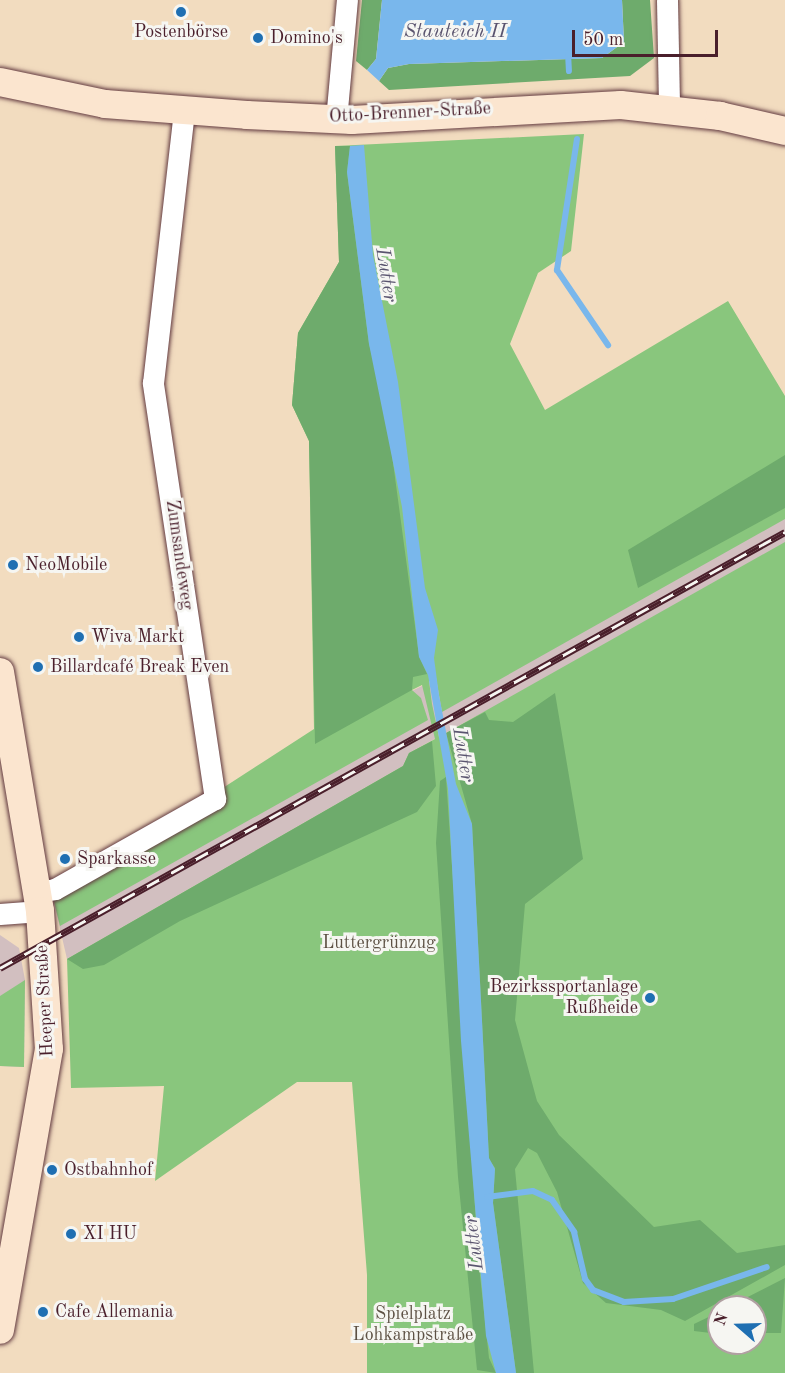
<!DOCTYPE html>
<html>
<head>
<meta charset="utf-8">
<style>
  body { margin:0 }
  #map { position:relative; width:785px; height:1373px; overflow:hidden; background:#f2dcbf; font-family:"Old Standard TT",serif }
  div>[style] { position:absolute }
  .industrial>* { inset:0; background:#d2bfc0 }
  .green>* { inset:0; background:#89c67d }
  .forest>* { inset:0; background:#6eab6c }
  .water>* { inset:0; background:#79b7ec }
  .stream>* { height:6px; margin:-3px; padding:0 3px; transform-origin:3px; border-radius:3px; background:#79b7ec }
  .roads { filter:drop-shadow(0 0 2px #633b41) drop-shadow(0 0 2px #633b41) }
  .street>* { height:21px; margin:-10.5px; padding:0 10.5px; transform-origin:10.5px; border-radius:10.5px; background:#fff }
  .secondary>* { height:28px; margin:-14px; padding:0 14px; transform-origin:14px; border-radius:14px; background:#fbe5cf }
  .rail>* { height:7px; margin-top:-3.5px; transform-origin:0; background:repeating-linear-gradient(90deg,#f6f6f2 0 14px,#4a1f2b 0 28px); box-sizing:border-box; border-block:2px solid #4a1f2b }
  .dots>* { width:16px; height:16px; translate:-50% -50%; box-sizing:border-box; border:3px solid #f6f6f2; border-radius:50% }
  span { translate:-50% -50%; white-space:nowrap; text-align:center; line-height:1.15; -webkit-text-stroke:6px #f6f6f2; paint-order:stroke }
  .poi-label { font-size:18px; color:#4a1f2b }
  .left { translate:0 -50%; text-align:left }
  .right { translate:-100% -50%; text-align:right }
  .street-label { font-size:18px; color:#4a1f2b }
  .park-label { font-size:18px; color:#5d5144 }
  .water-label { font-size:20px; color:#5a546f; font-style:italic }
  .north { position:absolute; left:707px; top:1295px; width:60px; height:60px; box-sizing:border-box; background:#f6f6f2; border:2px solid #b1a0a2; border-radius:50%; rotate:290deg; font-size:16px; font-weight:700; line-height:24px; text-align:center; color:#4a1f2b }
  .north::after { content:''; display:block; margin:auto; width:21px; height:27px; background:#1f6fb2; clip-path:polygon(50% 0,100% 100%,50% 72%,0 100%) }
  .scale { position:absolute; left:572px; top:30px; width:146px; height:27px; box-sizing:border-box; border:3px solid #4a1f2b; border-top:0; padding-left:8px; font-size:18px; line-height:21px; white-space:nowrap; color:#4a1f2b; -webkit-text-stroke:4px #f6f6f2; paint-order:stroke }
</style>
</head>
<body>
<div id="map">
  <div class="industrial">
    <i style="clip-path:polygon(785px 508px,785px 583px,484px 712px,409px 753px,403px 766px,67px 959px,53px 898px,375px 709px)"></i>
    <i style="clip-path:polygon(0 935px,19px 948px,25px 980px,24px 1067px,0 1066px)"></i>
  </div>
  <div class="green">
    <i style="clip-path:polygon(evenodd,584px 134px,571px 251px,538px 273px,510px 344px,545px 410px,728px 301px,785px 396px,785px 519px,442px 712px,436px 678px,429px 681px,432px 704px,439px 737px,785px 542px,785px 1373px,367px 1373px,367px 1275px,352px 1082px,297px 1082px,155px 1181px,164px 1086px,71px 1088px,67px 959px,403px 766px,409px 753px,435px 739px,422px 685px,412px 690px,421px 698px,428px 720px,60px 926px,53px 898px,314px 729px,309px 441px,292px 405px,298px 333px,339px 262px,335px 146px,584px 134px,719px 1307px,755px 1307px,755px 1343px,719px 1343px,719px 1307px)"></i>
    <i style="clip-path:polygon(25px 980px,24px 1067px,0 1066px,0 996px)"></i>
  </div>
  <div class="forest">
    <i style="clip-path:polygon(362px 0,382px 0,376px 59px,367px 70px,356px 61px)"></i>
    <i style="clip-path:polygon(622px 0,650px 0,654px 58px,630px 76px,389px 90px,379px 81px,388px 68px,409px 64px,602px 58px,624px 42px)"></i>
    <i style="clip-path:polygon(335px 146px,350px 146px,347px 172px,369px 344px,385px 403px,419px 656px,427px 674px,413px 677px,412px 690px,315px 744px,309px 441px,292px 405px,298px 333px,339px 262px)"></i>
    <i style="clip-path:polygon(785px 455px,785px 508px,638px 588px,628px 550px)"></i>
    <i style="clip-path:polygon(555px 693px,583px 859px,525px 904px,515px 1020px,537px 1101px,559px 1135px,654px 1227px,700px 1220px,737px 1253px,785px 1245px,785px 1265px,685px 1321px,661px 1310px,606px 1303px,583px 1283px,557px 1192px,537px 1153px,528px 1148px,515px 1169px,534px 1373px,516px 1373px,493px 1203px,495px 1168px,489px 1159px,472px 824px,446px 733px,485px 712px,489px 720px,513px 722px)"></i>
    <i style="clip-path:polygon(432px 741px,436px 786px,417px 812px,180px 921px,104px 965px,83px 969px,67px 959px,403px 766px,409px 753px)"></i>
    <i style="clip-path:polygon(446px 777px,479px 1266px,489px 1358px,496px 1373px,477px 1370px,458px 1177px,436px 843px,440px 781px)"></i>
    <i style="clip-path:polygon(785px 1278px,781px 1333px,755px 1333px,755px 1307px,728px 1307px)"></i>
    <i style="clip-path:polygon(719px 1312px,719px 1334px,694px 1331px,694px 1324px)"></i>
  </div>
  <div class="water">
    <i style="clip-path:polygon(382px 0,622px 0,624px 42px,602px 58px,409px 64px,388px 68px,379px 81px,367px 70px,376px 59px)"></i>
    <i style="clip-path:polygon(364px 145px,373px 255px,398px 382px,425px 588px,438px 630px,434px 658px,439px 695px,456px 784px,472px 824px,489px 1158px,495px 1169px,493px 1203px,516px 1373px,496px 1373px,486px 1336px,461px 1041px,448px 789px,428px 675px,419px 657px,402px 507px,369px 344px,347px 172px,350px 146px)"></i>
  </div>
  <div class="stream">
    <i style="left:568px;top:53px;width:18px;rotate:87deg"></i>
    <i style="left:577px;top:139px;width:133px;rotate:98.7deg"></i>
    <i style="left:557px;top:270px;width:91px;rotate:55.8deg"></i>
    <i style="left:487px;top:1197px;width:46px;rotate:-7.4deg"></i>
    <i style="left:533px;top:1191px;width:21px;rotate:25deg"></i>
    <i style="left:552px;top:1200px;width:39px;rotate:55deg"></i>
    <i style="left:574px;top:1232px;width:48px;rotate:76.8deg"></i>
    <i style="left:585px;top:1279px;width:14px;rotate:54deg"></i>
    <i style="left:593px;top:1290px;width:33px;rotate:21deg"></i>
    <i style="left:624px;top:1302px;width:49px;rotate:-3.5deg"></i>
    <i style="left:673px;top:1299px;width:99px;rotate:-18.8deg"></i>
  </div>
  <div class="roads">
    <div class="street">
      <i style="left:667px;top:0;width:108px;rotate:88.9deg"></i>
      <i style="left:336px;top:120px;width:121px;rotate:-84.8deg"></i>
      <i style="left:37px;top:892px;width:18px;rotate:-9deg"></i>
      <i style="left:55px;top:889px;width:184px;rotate:-29.4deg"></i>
      <i style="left:215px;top:799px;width:421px;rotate:-98.5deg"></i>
      <i style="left:153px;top:383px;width:275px;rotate:-83.5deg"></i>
      <i style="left:0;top:914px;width:40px;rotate:-4.3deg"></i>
    </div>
    <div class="secondary">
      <i style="left:0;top:82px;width:107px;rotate:11.8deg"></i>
      <i style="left:105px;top:104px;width:142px;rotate:4.4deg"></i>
      <i style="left:247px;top:115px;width:105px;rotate:2.7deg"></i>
      <i style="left:352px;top:120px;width:269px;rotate:-3.2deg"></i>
      <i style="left:621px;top:105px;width:100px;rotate:6.3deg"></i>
      <i style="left:720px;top:116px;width:67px;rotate:13deg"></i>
      <i style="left:0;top:672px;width:242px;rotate:80.5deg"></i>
      <i style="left:40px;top:911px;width:138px;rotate:86.3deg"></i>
      <i style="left:49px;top:1049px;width:285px;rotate:99.9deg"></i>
    </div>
  </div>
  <div class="rail">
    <i style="left:0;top:968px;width:898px;rotate:-29.05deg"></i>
  </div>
  <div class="dots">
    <i style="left:181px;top:12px;background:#1f6fb2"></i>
    <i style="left:258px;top:38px;background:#1f6fb2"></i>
    <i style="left:13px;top:565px;background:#1f6fb2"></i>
    <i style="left:79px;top:637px;background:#1f6fb2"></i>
    <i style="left:38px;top:667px;background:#1f6fb2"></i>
    <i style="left:65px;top:859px;background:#1f6fb2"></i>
    <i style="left:650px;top:998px;background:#1f6fb2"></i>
    <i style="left:52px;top:1170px;background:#1f6fb2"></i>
    <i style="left:71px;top:1234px;background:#1f6fb2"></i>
    <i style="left:43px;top:1312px;background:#1f6fb2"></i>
  </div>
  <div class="poi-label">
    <span style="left:181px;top:32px">Postenbörse</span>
    <span class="left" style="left:270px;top:38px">Domino's</span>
    <span class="left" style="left:25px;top:565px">NeoMobile</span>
    <span class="left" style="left:91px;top:637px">Wiva Markt</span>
    <span class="left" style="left:50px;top:667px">Billardcafé Break Even</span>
    <span class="left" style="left:77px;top:859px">Sparkasse</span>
    <span class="right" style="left:638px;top:998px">Bezirkssportanlage<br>Rußheide</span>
    <span class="left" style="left:64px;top:1170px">Ostbahnhof</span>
    <span class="left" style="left:83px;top:1234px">XI HU</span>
    <span class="left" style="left:55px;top:1312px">Cafe Allemania</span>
  </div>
  <div class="street-label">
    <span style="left:410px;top:113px;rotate:-3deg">Otto-Brenner-Straße</span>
    <span style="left:179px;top:555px;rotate:82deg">Zumsandeweg</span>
    <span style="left:45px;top:1001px;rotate:-93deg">Heeper Straße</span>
  </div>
  <div class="park-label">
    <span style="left:379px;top:943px">Luttergrünzug</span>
    <span style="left:413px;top:1325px">Spielplatz<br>Lohkampstraße</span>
  </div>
  <div class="water-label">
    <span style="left:455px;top:32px">Stauteich II</span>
    <span style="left:385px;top:275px;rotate:81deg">Lutter</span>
    <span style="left:462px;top:755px;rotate:81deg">Lutter</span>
    <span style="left:475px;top:1243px;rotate:-97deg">Lutter</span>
  </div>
  <div class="north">N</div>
  <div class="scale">50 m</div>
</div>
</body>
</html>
